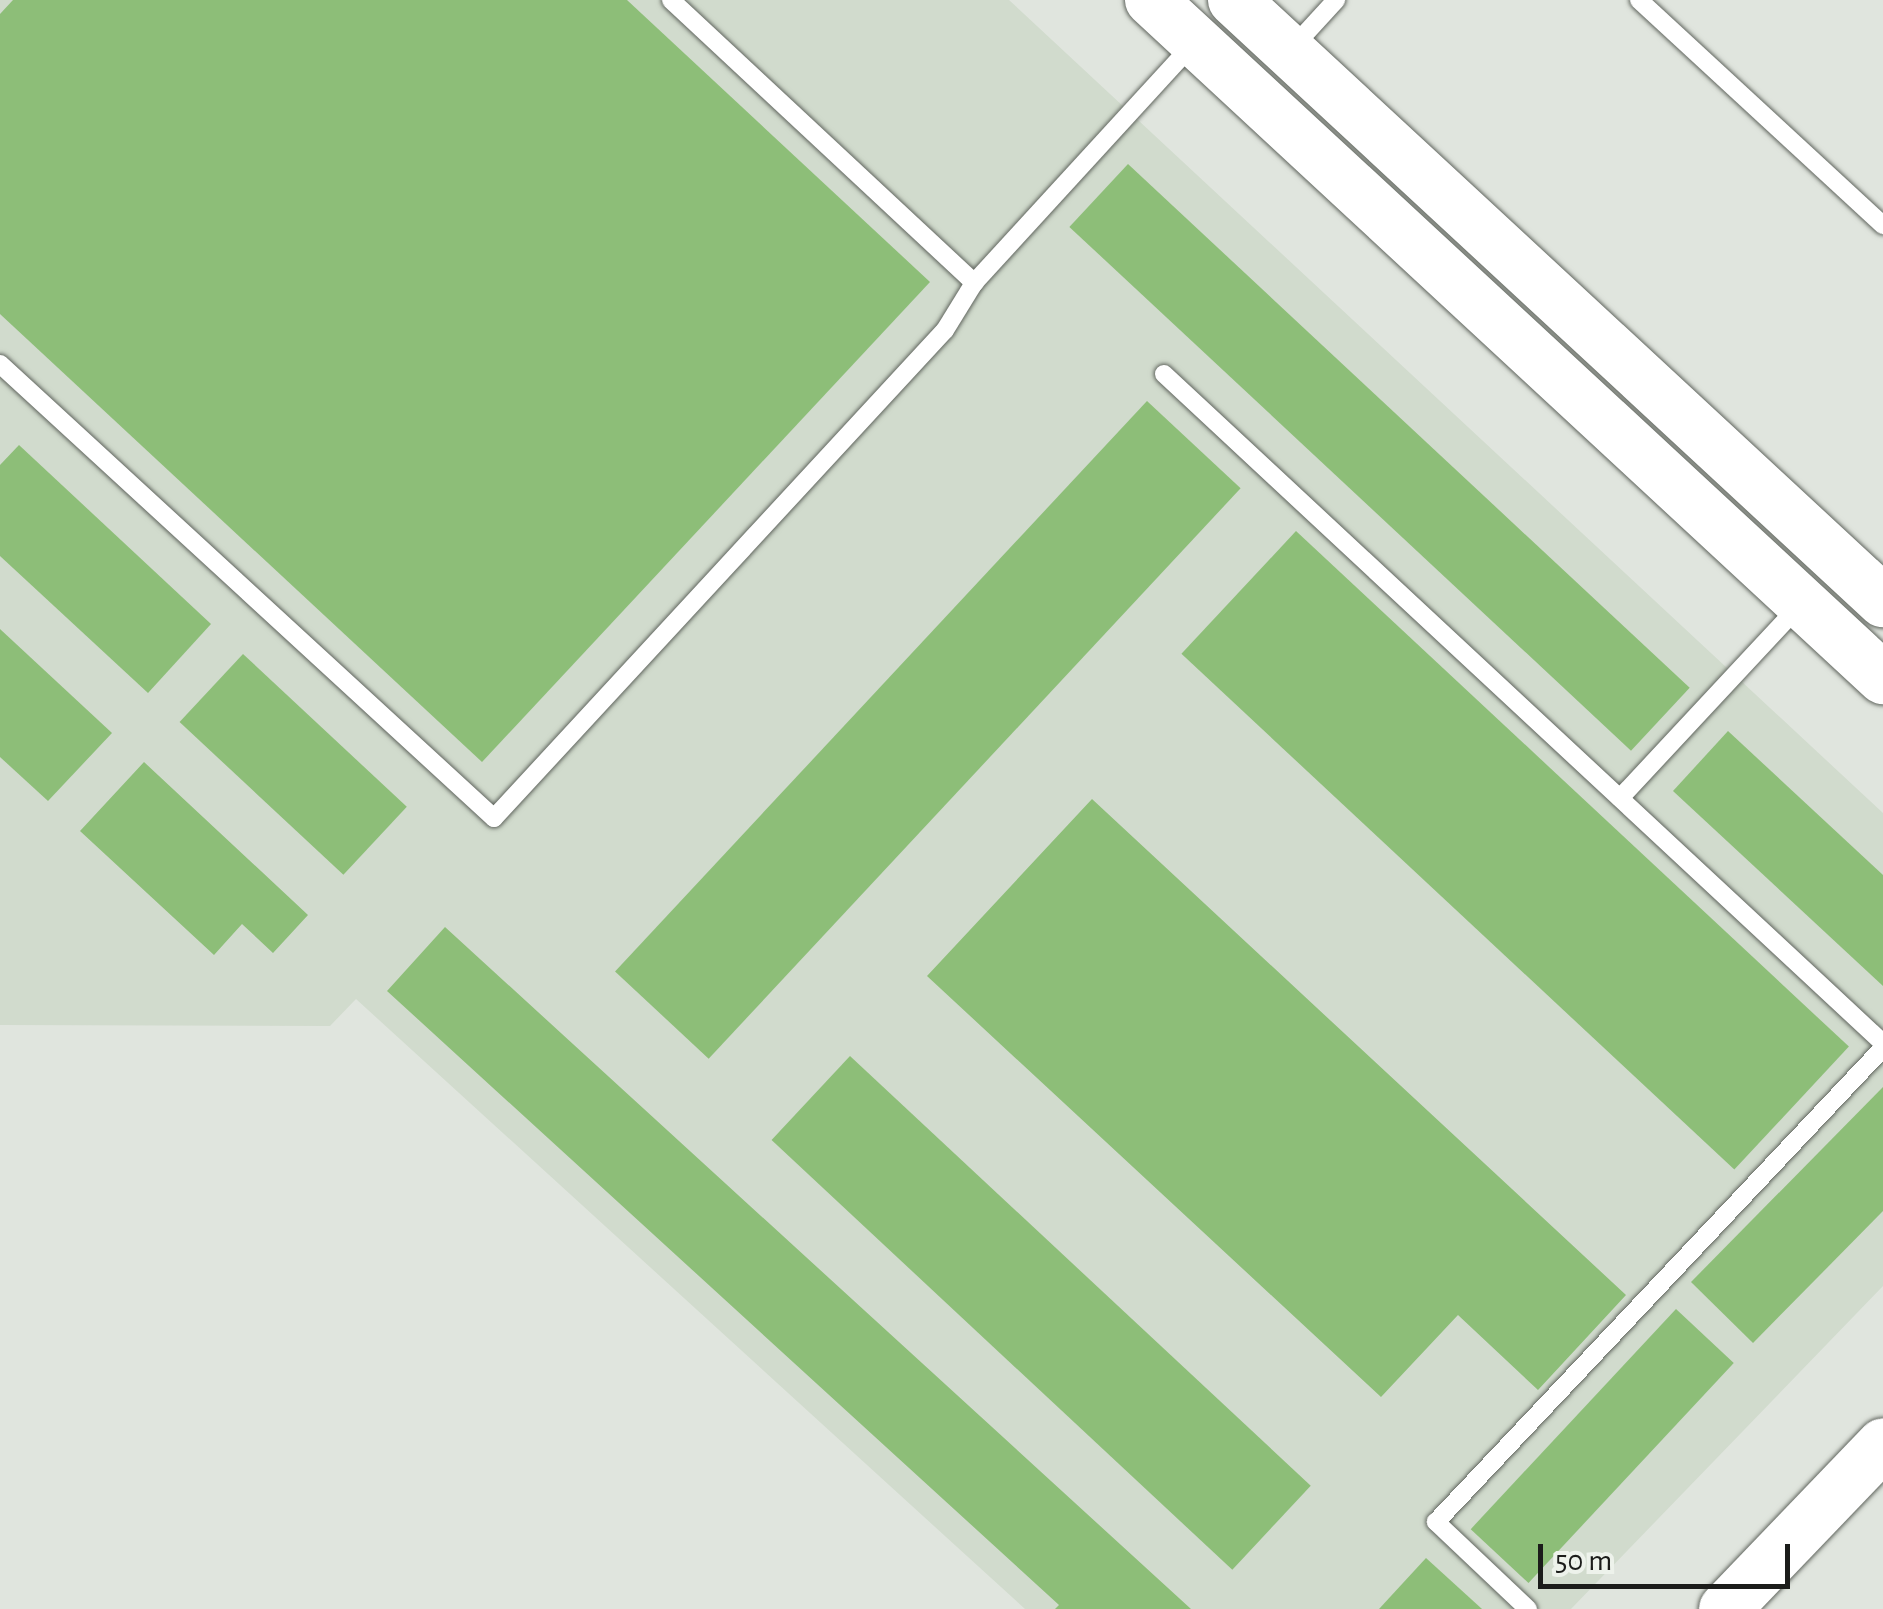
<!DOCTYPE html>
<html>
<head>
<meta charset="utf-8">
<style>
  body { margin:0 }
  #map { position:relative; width:1883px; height:1609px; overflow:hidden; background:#e0e5de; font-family:"Alegreya Sans",sans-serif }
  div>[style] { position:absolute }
  .built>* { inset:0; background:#d1dbcd }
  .building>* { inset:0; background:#8dbe78; transform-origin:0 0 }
  .roads { filter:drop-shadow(0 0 2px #60655e) drop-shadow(0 0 2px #60655e) }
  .lane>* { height:18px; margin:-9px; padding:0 9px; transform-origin:9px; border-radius:9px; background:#fff }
  .secondary>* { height:52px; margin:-26px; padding:0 26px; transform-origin:26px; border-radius:26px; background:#fff }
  span { translate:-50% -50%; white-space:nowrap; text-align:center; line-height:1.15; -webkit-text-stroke:8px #edf2eb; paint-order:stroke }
  .scale { position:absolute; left:1538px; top:1544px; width:252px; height:45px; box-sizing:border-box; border:5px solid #1b1c1a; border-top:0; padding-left:12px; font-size:30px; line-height:35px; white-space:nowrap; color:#1b1c1a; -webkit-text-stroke:8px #edf2eb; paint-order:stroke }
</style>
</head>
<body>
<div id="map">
  <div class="built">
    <i style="clip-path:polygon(0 0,1009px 0,1883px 813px,1883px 1286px,1571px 1609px,1025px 1609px,356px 999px,330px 1026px,0 1025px)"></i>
  </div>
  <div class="building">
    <i style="clip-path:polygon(13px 0,627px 0,930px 282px,482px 762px,0 314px,0 14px)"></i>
    <i style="left:1128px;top:164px;width:768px;height:86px;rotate:43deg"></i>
    <i style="left:1147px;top:401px;width:128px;height:780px;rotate:43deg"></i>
    <i style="clip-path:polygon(19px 445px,211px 624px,148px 693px,0 556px,0 465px)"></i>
    <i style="left:1296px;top:531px;width:756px;height:168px;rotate:43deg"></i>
    <i style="clip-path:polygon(0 629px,112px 733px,48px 801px,0 757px)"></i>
    <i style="left:243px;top:654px;width:224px;height:93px;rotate:43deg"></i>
    <i style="clip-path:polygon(1728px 731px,1883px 875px,1883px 986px,1673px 791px)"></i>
    <i style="clip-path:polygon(144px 762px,308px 915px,273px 953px,242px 924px,214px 955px,80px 831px)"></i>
    <i style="clip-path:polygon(1092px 799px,1626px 1295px,1538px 1390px,1458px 1315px,1381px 1397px,927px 976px)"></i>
    <i style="clip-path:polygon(445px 927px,1191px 1609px,1055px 1609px,1059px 1605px,387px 991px)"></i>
    <i style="left:850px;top:1056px;width:630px;height:115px;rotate:43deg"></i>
    <i style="clip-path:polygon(1883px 1087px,1883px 1211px,1753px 1343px,1691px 1282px)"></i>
    <i style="left:1676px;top:1309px;width:79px;height:301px;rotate:43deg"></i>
    <i style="clip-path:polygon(1426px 1558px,1482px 1609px,1379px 1609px)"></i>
  </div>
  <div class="roads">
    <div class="lane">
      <i style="left:671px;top:0;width:415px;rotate:43deg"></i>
      <i style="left:1639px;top:0;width:332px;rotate:42.7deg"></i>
      <i style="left:1293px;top:47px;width:64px;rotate:-47.5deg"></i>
      <i style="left:0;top:364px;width:671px;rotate:42.58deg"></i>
      <i style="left:494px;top:818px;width:664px;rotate:-47.26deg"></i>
      <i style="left:945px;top:330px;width:55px;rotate:-58.3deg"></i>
      <i style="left:974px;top:283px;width:324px;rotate:-47.5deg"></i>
      <i style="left:1164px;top:374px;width:982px;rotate:42.94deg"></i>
      <i style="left:1620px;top:798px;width:264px;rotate:-47deg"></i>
      <i style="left:1528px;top:1609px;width:127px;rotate:-136.6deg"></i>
      <i style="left:1436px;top:1522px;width:652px;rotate:-46.68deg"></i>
    </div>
    <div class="secondary">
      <i style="left:1151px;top:0;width:998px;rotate:42.81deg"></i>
      <i style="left:1234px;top:0;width:885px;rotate:42.8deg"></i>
      <i style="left:1725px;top:1609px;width:228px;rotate:-46.2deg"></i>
    </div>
  </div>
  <div class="scale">50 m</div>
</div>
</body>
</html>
